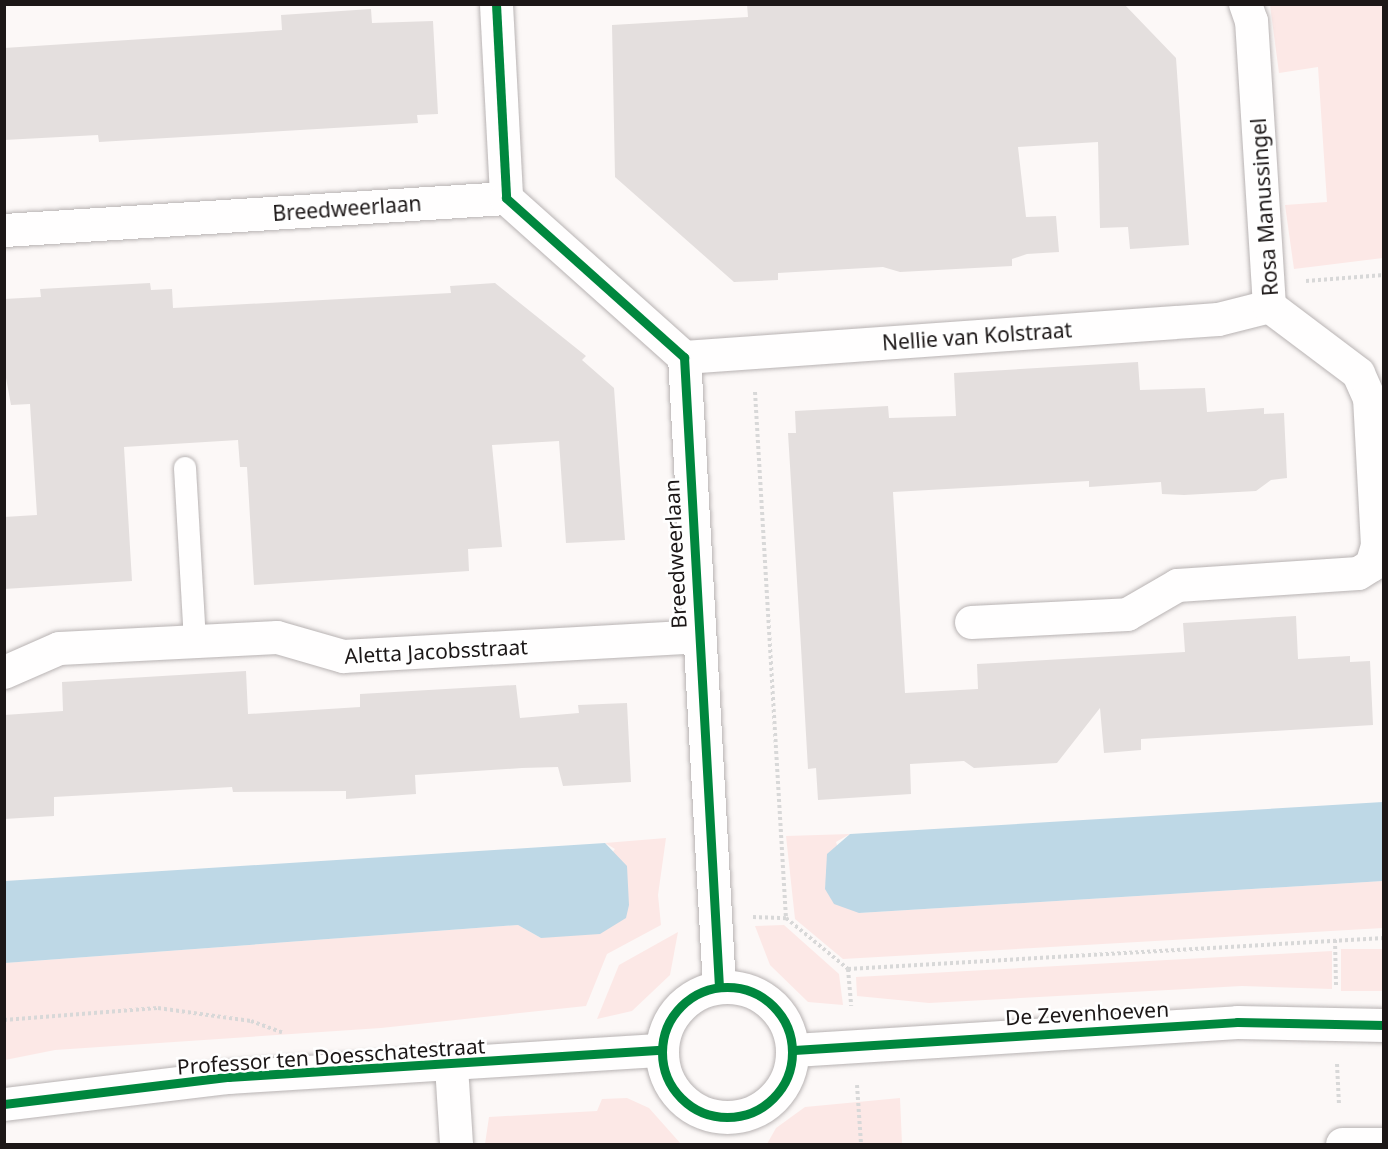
<!DOCTYPE html>
<html>
<head>
<meta charset="utf-8">
<style>
  body { margin:0 }
  #map { position:relative; width:1388px; height:1149px; overflow:hidden; background:#fcf8f7; font-family:"Noto Sans",sans-serif }
  div>[style] { position:absolute }
  .green>* { inset:0; background:#fce8e6; transform-origin:0 0 }
  .water>* { inset:0; background:#bed8e6 }
  .building>* { inset:0; background:#e4dfde }
  .path>* { height:4px; margin-top:-2px; transform-origin:0; background:repeating-linear-gradient(90deg,#d8d8d8 0 3px,transparent 0 6px) }
  .roads { filter:drop-shadow(0 0 2px #b8b3b3) drop-shadow(0 0 2px #b8b3b3) }
  .service>* { height:22px; margin:-11px; padding:0 11px; transform-origin:11px; border-radius:11px; background:#fffefe }
  .minor>* { height:33px; margin:-16.5px; padding:0 16.5px; transform-origin:16.5px; border-radius:16.5px; background:#fffefe }
  .tertiary>* { height:33px; margin:-16.5px; padding:0 16.5px; transform-origin:16.5px; border-radius:16.5px; background:#fffefe }
  .tertiary>.ring { margin:-16.5px; padding:0; box-sizing:content-box; background:none; border:33px solid #fffefe; border-radius:50% }
  .cycleway>* { height:9px; margin:-4.5px; padding:0 4.5px; transform-origin:4.5px; border-radius:4.5px; background:#00873e }
  .cycleway>.ring { margin:-4.5px; padding:0; box-sizing:content-box; background:none; border:9px solid #00873e; border-radius:50% }
  span { translate:-50% -50%; white-space:nowrap; text-align:center; line-height:1.15; -webkit-text-stroke:5px #fff; paint-order:stroke }
  .street-label { font-size:21px; color:#1c1717 }
  .frame { position:absolute; inset:0; border:6px solid #1c1717; pointer-events:none }
</style>
</head>
<body>
<div id="map">
  <div class="green">
    <i style="clip-path:polygon(1270px 5px,1383px 5px,1383px 258px,1294px 269px,1285px 205px,1327px 202px,1318px 67px,1279px 73px)"></i>
    <i style="clip-path:polygon(850px 834px,836px 842px,859px 913px,1383px 881px,1383px 928px,843px 959px,795px 919px,786px 836px)"></i>
    <i style="clip-path:polygon(666px 838px,658px 895px,661px 925px,607px 954px,586px 1006px,381px 1028px,55px 1050px,5px 1060px,5px 963px,518px 925px,541px 938px,615px 849px,605px 843px)"></i>
    <i style="clip-path:polygon(784px 925px,839px 974px,843px 1005px,808px 1002px,770px 965px,755px 926px)"></i>
    <i style="clip-path:polygon(678px 932px,670px 975px,632px 1011px,597px 1019px,619px 965px)"></i>
    <i style="left:1383px;top:949px;width:42px;height:42px;rotate:90deg"></i>
    <i style="clip-path:polygon(1332px 951px,1332px 989px,1242px 986px,929px 1003px,857px 996px,856px 977px)"></i>
    <i style="clip-path:polygon(627px 1098px,649px 1108px,681px 1144px,485px 1144px,489px 1117px,597px 1111px,602px 1099px)"></i>
    <i style="clip-path:polygon(900px 1098px,902px 1144px,767px 1144px,776px 1128px,805px 1107px)"></i>
  </div>
  <div class="water">
    <i style="clip-path:polygon(1383px 802px,1383px 881px,859px 913px,834px 904px,825px 889px,827px 854px,850px 834px)"></i>
    <i style="clip-path:polygon(605px 843px,627px 866px,629px 905px,626px 918px,600px 934px,541px 938px,518px 925px,5px 963px,5px 881px)"></i>
  </div>
  <div class="building">
    <i style="clip-path:polygon(747px 4px,1124px 4px,1176px 58px,1189px 245px,1130px 249px,1128px 227px,1100px 228px,1098px 142px,1018px 147px,1026px 217px,1056px 216px,1059px 252px,1027px 254px,1012px 259px,1012px 266px,900px 272px,883px 267px,778px 273px,778px 280px,734px 282px,615px 177px,612px 25px,748px 17px)"></i>
    <i style="clip-path:polygon(371px 9px,372px 23px,433px 21px,438px 114px,417px 115px,418px 123px,99px 142px,98px 135px,4px 140px,4px 48px,282px 30px,281px 15px)"></i>
    <i style="clip-path:polygon(150px 283px,151px 290px,172px 289px,173px 308px,451px 293px,450px 286px,495px 283px,586px 356px,582px 360px,614px 388px,625px 540px,566px 543px,559px 441px,492px 445px,502px 547px,468px 549px,469px 571px,254px 585px,247px 467px,240px 467px,238px 440px,124px 447px,132px 581px,4px 589px,4px 517px,37px 515px,30px 404px,11px 405px,4px 367px,4px 299px,41px 297px,40px 289px)"></i>
    <i style="clip-path:polygon(1138px 362px,1140px 390px,1205px 388px,1207px 412px,1264px 408px,1264px 414px,1284px 413px,1287px 478px,1271px 480px,1256px 491px,1184px 495px,1162px 494px,1161px 482px,1089px 487px,1089px 481px,893px 492px,905px 693px,978px 689px,977px 664px,1185px 652px,1183px 623px,1296px 616px,1298px 659px,1350px 656px,1350px 662px,1370px 661px,1373px 725px,1141px 739px,1141px 750px,1104px 753px,1100px 708px,1057px 763px,974px 768px,964px 761px,910px 764px,911px 794px,818px 800px,816px 768px,808px 769px,801px 647px,788px 433px,796px 433px,795px 411px,888px 406px,889px 418px,956px 416px,954px 373px)"></i>
    <i style="clip-path:polygon(246px 671px,248px 714px,360px 707px,360px 694px,516px 685px,520px 718px,579px 713px,578px 705px,627px 703px,631px 782px,563px 786px,558px 767px,522px 768px,415px 775px,416px 794px,346px 799px,346px 791px,233px 792px,232px 787px,54px 797px,54px 816px,4px 819px,4px 715px,63px 711px,62px 682px)"></i>
  </div>
  <div class="path">
    <i style="left:1306px;top:281px;width:78px;rotate:-4.4deg"></i>
    <i style="left:755px;top:392px;width:527px;rotate:86.63deg"></i>
    <i style="left:753px;top:917px;width:33px;rotate:2deg"></i>
    <i style="left:786px;top:918px;width:80px;rotate:39.4deg"></i>
    <i style="left:848px;top:969px;width:537px;rotate:-3.31deg"></i>
    <i style="left:1335px;top:940px;width:45px;rotate:88.7deg"></i>
    <i style="left:848px;top:969px;width:37px;rotate:85deg"></i>
    <i style="left:4px;top:1020px;width:154px;rotate:-4.5deg"></i>
    <i style="left:158px;top:1008px;width:94px;rotate:8deg"></i>
    <i style="left:251px;top:1021px;width:33px;rotate:20deg"></i>
    <i style="left:1337px;top:1064px;width:41px;rotate:87.2deg"></i>
    <i style="left:857px;top:1085px;width:59px;rotate:86.1deg"></i>
  </div>
  <div class="roads">
    <div class="service">
      <i style="left:185px;top:468px;width:173px;rotate:86.7deg"></i>
    </div>
    <div class="minor">
      <i style="left:496px;top:4px;width:194px;rotate:87deg"></i>
      <i style="left:4px;top:230px;width:503px;rotate:-3.65deg"></i>
      <i style="left:506px;top:198px;width:239px;rotate:41.8deg"></i>
      <i style="left:684px;top:357px;width:630px;rotate:86.82deg"></i>
      <i style="left:684px;top:357px;width:535px;rotate:-4.07deg"></i>
      <i style="left:1218px;top:319px;width:53px;rotate:-14.3deg"></i>
      <i style="left:971px;top:622px;width:156px;rotate:-2.9deg"></i>
      <i style="left:1127px;top:614px;width:58px;rotate:-30.1deg"></i>
      <i style="left:1177px;top:585px;width:181px;rotate:-3.8deg"></i>
      <i style="left:1358px;top:573px;width:15px;rotate:-32deg"></i>
      <i style="left:1371px;top:565px;width:21px;rotate:-73deg"></i>
      <i style="left:1377px;top:545px;width:147px;rotate:-93.1deg"></i>
      <i style="left:1369px;top:398px;width:27px;rotate:-114deg"></i>
      <i style="left:1358px;top:373px;width:111px;rotate:-143deg"></i>
      <i style="left:1269px;top:306px;width:286px;rotate:-93.6deg"></i>
      <i style="left:1251px;top:21px;width:18px;rotate:-109deg"></i>
      <i style="left:4px;top:672px;width:60px;rotate:-23.6deg"></i>
      <i style="left:59px;top:648px;width:218px;rotate:-2.9deg"></i>
      <i style="left:277px;top:637px;width:69px;rotate:16.1deg"></i>
      <i style="left:343px;top:656px;width:355px;rotate:-3.2deg"></i>
      <i style="left:451px;top:1066px;width:78px;rotate:86.3deg"></i>
      <i style="left:1342px;top:1144px;width:42px"></i>
    </div>
    <div class="tertiary">
      <i class="ring" style="left:662px;top:987px;width:97px;height:97px"></i>
      <i style="left:794px;top:1050px;width:444px;rotate:-3.6deg"></i>
      <i style="left:1237px;top:1022px;width:147px;rotate:1.2deg"></i>
      <i style="left:4px;top:1104px;width:226px;rotate:-6.9deg"></i>
      <i style="left:228px;top:1077px;width:434px;rotate:-3.6deg"></i>
    </div>
  </div>
  <div class="cycleway">
    <i style="left:496px;top:4px;width:194px;rotate:87deg"></i>
    <i style="left:506px;top:198px;width:239px;rotate:41.8deg"></i>
    <i style="left:684px;top:357px;width:630px;rotate:86.82deg"></i>
    <i class="ring" style="left:662px;top:987px;width:121px;height:121px"></i>
    <i style="left:794px;top:1050px;width:444px;rotate:-3.6deg"></i>
    <i style="left:1237px;top:1022px;width:147px;rotate:1.2deg"></i>
    <i style="left:4px;top:1104px;width:226px;rotate:-6.9deg"></i>
    <i style="left:228px;top:1077px;width:434px;rotate:-3.6deg"></i>
  </div>
  <div class="street-label">
    <span style="left:1264px;top:207px;rotate:-94deg">Rosa Manussingel</span>
    <span style="left:347px;top:208px;rotate:-4deg">Breedweerlaan</span>
    <span style="left:977px;top:336px;rotate:-4deg">Nellie van Kolstraat</span>
    <span style="left:675px;top:554px;rotate:-93deg">Breedweerlaan</span>
    <span style="left:436px;top:651px;rotate:-3deg">Aletta Jacobsstraat</span>
    <span style="left:1087px;top:1013px;rotate:-3deg">De Zevenhoeven</span>
    <span style="left:331px;top:1056px;rotate:-4deg">Professor ten Doesschatestraat</span>
  </div>
  <div class="frame"></div>
</div>
</body>
</html>
